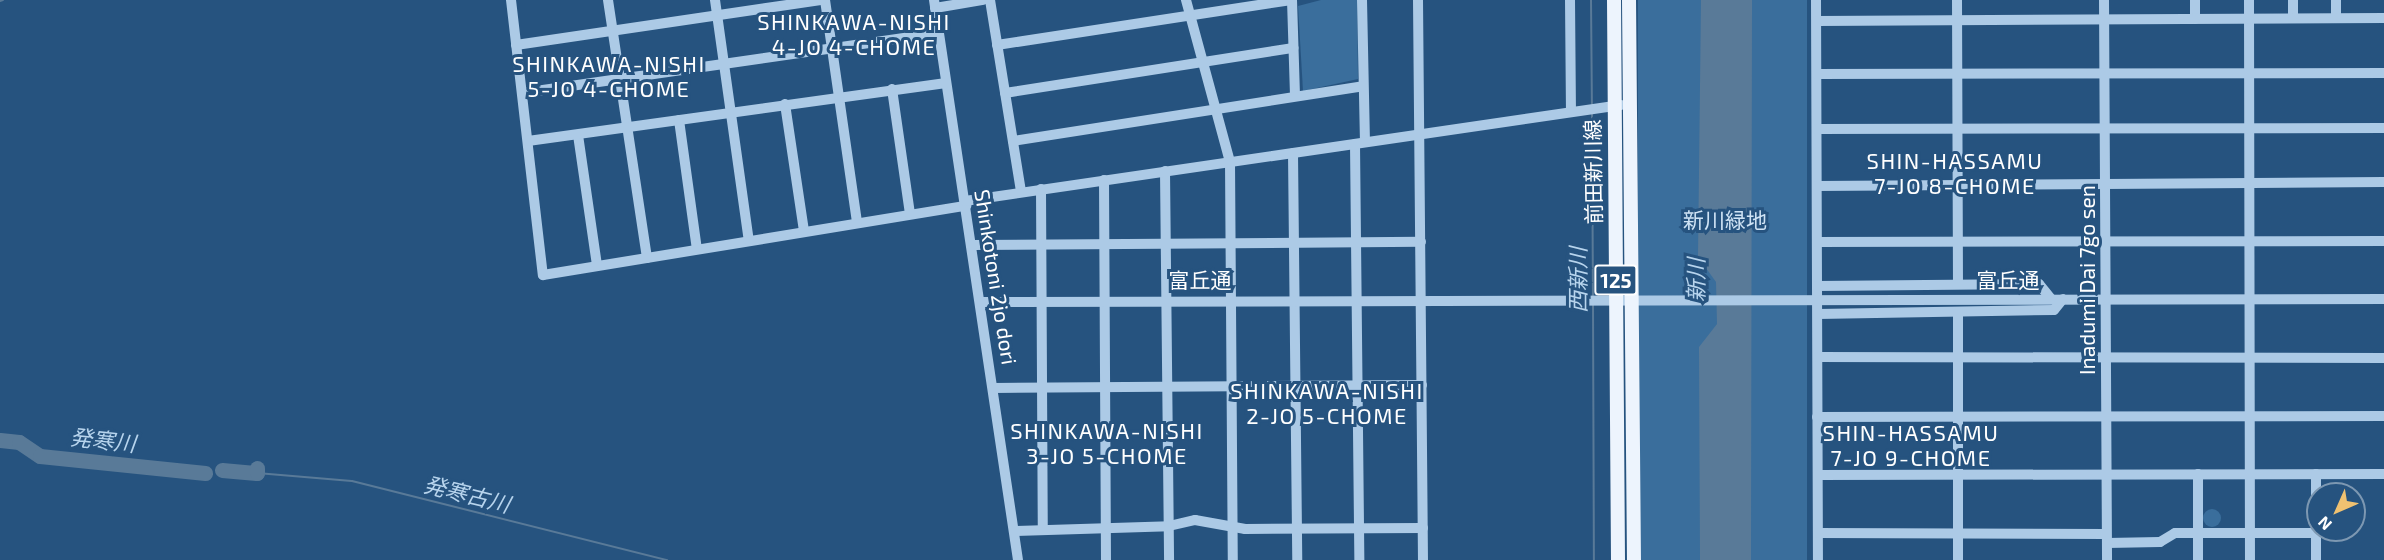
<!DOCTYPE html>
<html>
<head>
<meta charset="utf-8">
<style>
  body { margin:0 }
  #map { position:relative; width:2384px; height:560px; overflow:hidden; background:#26537f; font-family:"Exo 2","Noto Sans JP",sans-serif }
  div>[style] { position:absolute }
  .green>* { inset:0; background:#3a6e9c; transform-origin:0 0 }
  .round { border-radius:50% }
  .water>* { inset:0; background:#597a98 }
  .stream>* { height:2px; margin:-1px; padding:0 1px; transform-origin:1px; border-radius:1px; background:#597a98 }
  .river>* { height:15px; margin:-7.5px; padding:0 7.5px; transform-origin:7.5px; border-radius:7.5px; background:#597a98 }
  .minor>* { height:10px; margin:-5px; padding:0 5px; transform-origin:5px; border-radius:5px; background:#accae6 }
  .major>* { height:14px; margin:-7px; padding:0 7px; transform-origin:7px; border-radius:7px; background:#edf4fd }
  span { translate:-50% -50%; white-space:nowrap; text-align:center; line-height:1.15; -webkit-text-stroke:6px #26537f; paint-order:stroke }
  .shield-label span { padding:2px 4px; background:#26537f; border:2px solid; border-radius:4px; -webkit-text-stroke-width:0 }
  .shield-label { font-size:20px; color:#fff; font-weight:700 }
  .street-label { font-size:21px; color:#fff }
  .park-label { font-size:21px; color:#cfe3f5 }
  .neighbourhood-label { font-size:22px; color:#fff; letter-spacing:1.5px }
  .water-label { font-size:22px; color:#b7d4ed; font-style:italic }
  .north { position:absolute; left:2306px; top:482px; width:60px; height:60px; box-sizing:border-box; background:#26537f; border:2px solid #7d98b2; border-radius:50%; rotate:225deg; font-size:16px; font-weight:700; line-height:24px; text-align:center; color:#fff }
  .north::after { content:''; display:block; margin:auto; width:21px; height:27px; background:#efc171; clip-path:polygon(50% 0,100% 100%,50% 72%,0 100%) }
</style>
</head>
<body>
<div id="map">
  <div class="green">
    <i style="clip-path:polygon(1321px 0,1357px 0,1358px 79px,1303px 91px,1298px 6px)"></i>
    <i style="left:1638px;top:0;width:169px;height:560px"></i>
    <i class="round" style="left:2203px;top:509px;width:18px;height:18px"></i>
  </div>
  <div class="water">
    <i style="clip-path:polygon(1701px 0,1752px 0,1751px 560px,1700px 560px,1699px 347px,1717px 324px,1716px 282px,1698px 257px)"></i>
  </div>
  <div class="stream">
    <i style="left:1591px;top:0;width:105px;rotate:89.5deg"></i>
    <i style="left:0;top:1px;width:3px;rotate:-18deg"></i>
    <i style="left:1592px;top:114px;width:183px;rotate:89.7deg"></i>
    <i style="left:1593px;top:303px;width:257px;rotate:89.8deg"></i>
    <i style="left:257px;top:473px;width:95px;rotate:4.8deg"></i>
    <i style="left:352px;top:481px;width:325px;rotate:14.1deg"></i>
  </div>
  <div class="river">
    <i style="left:0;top:440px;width:19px;rotate:6deg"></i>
    <i style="left:19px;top:442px;width:25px;rotate:34deg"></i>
    <i style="left:40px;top:456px;width:166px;rotate:5.9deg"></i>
    <i style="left:222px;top:470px;width:35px;rotate:5deg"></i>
    <i style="left:257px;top:473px;width:5px;rotate:-90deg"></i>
  </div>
  <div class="minor">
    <i style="left:511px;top:0;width:277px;rotate:83.4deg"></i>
    <i style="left:543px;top:275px;width:429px;rotate:-9.3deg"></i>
    <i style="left:608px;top:0;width:261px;rotate:81.4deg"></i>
    <i style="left:715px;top:0;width:243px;rotate:82deg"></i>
    <i style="left:825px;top:0;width:225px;rotate:81.8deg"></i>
    <i style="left:934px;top:0;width:566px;rotate:81.47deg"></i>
    <i style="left:990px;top:0;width:194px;rotate:80.8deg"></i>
    <i style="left:1186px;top:0;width:168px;rotate:74.8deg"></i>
    <i style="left:1230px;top:162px;width:398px;rotate:89.6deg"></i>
    <i style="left:1292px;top:0;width:96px;rotate:88.2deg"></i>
    <i style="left:1362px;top:0;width:142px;rotate:88.8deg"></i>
    <i style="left:1418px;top:0;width:560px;rotate:89.49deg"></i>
    <i style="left:1570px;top:0;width:112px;rotate:89.5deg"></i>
    <i style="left:1816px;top:0;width:560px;rotate:89.8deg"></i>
    <i style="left:1957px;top:0;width:283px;rotate:89.8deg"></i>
    <i style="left:2104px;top:0;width:560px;rotate:89.69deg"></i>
    <i style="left:2195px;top:0;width:19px;rotate:90deg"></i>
    <i style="left:2249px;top:0;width:560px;rotate:89.9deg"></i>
    <i style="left:2293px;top:0;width:17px;rotate:90deg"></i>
    <i style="left:2336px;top:0;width:17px;rotate:90deg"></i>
    <i style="left:935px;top:8px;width:49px;rotate:-9.5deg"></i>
    <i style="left:1817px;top:21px;width:567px;rotate:-0.3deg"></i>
    <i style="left:516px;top:45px;width:308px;rotate:-8.4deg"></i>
    <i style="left:997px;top:45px;width:296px;rotate:-8.7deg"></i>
    <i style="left:1817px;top:74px;width:567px;rotate:-0.1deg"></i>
    <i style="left:892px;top:89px;width:126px;rotate:81.8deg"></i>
    <i style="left:522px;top:93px;width:421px;rotate:-8.2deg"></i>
    <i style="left:1005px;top:93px;width:292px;rotate:-8.9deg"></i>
    <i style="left:785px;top:104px;width:128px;rotate:81.5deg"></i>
    <i style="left:679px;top:120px;width:130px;rotate:82.1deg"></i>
    <i style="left:1817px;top:129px;width:567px;rotate:-0.1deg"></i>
    <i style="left:578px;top:135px;width:132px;rotate:81.7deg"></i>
    <i style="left:528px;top:141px;width:422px;rotate:-7.9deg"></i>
    <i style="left:1013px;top:141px;width:354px;rotate:-8.9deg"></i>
    <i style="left:1355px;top:144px;width:416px;rotate:89.4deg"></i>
    <i style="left:1293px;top:153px;width:407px;rotate:89.4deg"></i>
    <i style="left:1165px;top:171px;width:389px;rotate:89.4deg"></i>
    <i style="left:1104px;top:180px;width:380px;rotate:89.7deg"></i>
    <i style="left:1817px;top:186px;width:567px;rotate:-0.4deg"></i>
    <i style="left:1041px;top:189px;width:341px;rotate:89.7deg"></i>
    <i style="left:965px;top:201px;width:663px;rotate:-8.33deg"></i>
    <i style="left:1817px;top:242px;width:567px;rotate:-0.1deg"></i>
    <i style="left:971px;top:245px;width:450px;rotate:-0.4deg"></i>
    <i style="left:1817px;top:286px;width:222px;rotate:-0.5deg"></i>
    <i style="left:2039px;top:284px;width:19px;rotate:51deg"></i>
    <i style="left:980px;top:302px;width:1404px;rotate:-0.12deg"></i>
    <i style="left:1818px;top:314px;width:236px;rotate:-1deg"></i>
    <i style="left:2054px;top:310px;width:14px;rotate:-51deg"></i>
    <i style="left:1818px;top:357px;width:566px;rotate:0.1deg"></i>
    <i style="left:993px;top:388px;width:429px;rotate:-0.4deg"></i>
    <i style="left:1817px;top:417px;width:567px;rotate:-0.1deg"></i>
    <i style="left:2198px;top:474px;width:86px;rotate:90deg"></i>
    <i style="left:1818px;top:475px;width:566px;rotate:-0.1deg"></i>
    <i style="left:1014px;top:531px;width:155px;rotate:-1.8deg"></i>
    <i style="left:1169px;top:526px;width:27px;rotate:-13deg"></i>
    <i style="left:1195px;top:520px;width:51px;rotate:10.2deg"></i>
    <i style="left:1245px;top:529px;width:178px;rotate:-0.3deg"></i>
    <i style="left:1818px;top:533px;width:288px;rotate:0.2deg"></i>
    <i style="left:2107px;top:543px;width:53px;rotate:-1.1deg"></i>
    <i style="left:2160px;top:542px;width:17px;rotate:-31deg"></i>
    <i style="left:2175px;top:533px;width:162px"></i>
    <i style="left:1958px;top:560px;width:247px;rotate:-90deg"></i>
    <i style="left:2316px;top:560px;width:86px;rotate:-90deg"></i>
  </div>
  <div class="major">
    <i style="left:1614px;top:0;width:560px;rotate:89.59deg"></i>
    <i style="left:1629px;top:0;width:560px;rotate:89.49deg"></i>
  </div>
  <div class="shield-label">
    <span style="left:1616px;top:280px">125</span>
  </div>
  <div class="street-label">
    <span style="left:1593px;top:172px;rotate:-91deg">前田新川線</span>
    <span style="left:996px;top:277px;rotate:81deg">Shinkotoni 2jo dori</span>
    <span style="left:1200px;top:280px">富丘通</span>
    <span style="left:2008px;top:280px">富丘通</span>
    <span style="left:2087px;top:280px;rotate:-90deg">Inadumi Dai 7go sen</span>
  </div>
  <div class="park-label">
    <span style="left:1725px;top:220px">新川緑地</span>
  </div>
  <div class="neighbourhood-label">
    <span style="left:854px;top:34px">SHINKAWA-NISHI<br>4-JO 4-CHOME</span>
    <span style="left:609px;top:76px">SHINKAWA-NISHI<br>5-JO 4-CHOME</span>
    <span style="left:1955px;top:173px">SHIN-HASSAMU<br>7-JO 8-CHOME</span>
    <span style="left:1327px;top:403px">SHINKAWA-NISHI<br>2-JO 5-CHOME</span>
    <span style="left:1107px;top:443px">SHINKAWA-NISHI<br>3-JO 5-CHOME</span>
    <span style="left:1911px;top:445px">SHIN-HASSAMU<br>7-JO 9-CHOME</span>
  </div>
  <div class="water-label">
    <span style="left:1578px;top:280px;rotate:-90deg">西新川</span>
    <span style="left:1696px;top:280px;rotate:-90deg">新川</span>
    <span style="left:103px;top:440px;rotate:6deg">発寒川</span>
    <span style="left:467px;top:494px;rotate:14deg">発寒古川</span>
  </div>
  <div class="north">N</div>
</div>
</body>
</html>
